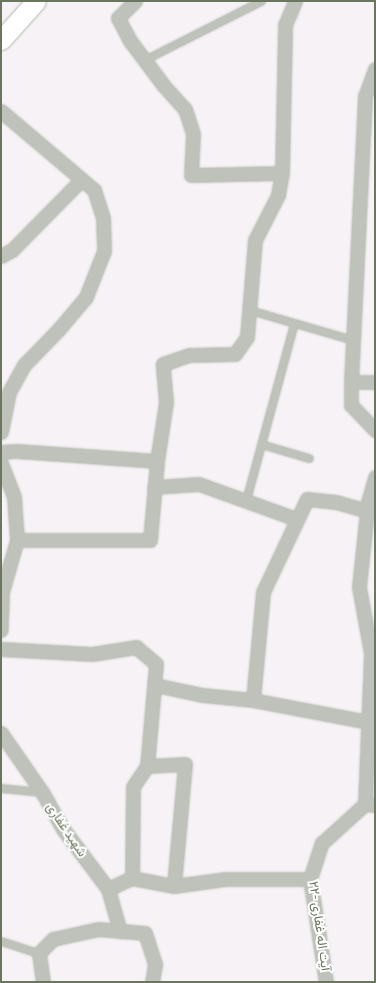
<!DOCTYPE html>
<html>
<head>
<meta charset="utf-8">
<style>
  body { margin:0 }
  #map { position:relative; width:376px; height:983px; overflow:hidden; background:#f6f2f5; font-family:"Fira Sans Condensed",Vazirmatn,sans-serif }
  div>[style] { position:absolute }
  .roads { filter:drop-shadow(0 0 1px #b2b7ad) drop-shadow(0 0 1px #b2b7ad) }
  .service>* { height:7px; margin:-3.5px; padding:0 3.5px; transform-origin:3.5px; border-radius:3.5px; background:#bec2ba }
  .minor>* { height:13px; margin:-6.5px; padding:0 6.5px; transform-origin:6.5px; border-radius:6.5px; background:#bec2ba }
  .secondary>* { height:19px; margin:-9.5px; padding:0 9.5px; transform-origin:9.5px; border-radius:9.5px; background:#fff }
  span { translate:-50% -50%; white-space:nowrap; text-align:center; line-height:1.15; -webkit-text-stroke:4px #fff; paint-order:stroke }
  .street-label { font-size:13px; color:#6b765e }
  .frame { position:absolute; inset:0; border:2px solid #6b765e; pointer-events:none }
</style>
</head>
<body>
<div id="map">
  <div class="roads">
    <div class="service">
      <i style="left:144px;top:60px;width:131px;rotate:-26.8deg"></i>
      <i style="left:250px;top:310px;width:107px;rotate:16.2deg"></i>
      <i style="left:261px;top:444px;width:50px;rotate:16.3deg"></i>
      <i style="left:246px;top:500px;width:183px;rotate:-74.8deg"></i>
      <i style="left:1px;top:788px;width:41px;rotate:5.6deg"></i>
      <i style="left:1px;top:941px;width:40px;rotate:18deg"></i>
    </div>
    <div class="minor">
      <i style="left:135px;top:1px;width:24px;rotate:135deg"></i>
      <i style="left:118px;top:18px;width:27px;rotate:62deg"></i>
      <i style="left:131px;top:42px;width:55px;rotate:53.1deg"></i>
      <i style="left:164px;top:86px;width:31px;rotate:48deg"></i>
      <i style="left:185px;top:109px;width:26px;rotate:72deg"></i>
      <i style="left:193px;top:134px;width:41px;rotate:92.8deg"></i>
      <i style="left:191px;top:175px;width:91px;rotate:-1.3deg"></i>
      <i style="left:375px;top:69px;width:29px;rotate:110deg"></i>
      <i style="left:365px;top:96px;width:286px;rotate:92.8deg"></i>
      <i style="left:351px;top:382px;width:24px"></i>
      <i style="left:1px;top:111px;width:122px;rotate:40.3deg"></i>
      <i style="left:94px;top:190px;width:29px;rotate:72deg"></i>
      <i style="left:103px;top:218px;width:33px;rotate:88deg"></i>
      <i style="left:104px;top:251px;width:49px;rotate:111.4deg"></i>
      <i style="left:86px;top:297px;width:42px;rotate:130.2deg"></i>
      <i style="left:59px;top:329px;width:50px;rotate:134.2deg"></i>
      <i style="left:24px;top:365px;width:31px;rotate:119deg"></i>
      <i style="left:9px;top:392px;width:41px;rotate:101.3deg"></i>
      <i style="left:1px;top:256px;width:13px;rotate:-29deg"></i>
      <i style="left:12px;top:250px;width:98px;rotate:-45.4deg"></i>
      <i style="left:351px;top:382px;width:23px;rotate:90deg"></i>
      <i style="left:351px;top:405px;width:35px;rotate:46deg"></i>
      <i style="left:1px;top:452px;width:16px;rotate:-4deg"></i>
      <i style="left:17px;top:451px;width:140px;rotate:4.1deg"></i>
      <i style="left:1px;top:463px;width:36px;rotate:69deg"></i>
      <i style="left:14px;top:497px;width:43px;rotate:86deg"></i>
      <i style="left:17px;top:540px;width:54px;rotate:106.1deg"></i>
      <i style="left:2px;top:592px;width:38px;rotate:92deg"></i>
      <i style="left:154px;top:487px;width:45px;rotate:-3.8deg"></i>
      <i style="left:199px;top:484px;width:103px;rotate:19.8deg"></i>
      <i style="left:17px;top:540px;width:133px"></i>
      <i style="left:150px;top:540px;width:79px;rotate:-84.9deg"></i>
      <i style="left:157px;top:461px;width:60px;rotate:-81.3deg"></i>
      <i style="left:166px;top:402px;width:38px;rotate:-95deg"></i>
      <i style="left:163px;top:364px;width:28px;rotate:-19deg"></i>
      <i style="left:189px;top:355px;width:46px;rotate:-1.2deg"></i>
      <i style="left:235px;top:354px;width:21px;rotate:-55deg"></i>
      <i style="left:247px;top:337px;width:97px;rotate:-85.3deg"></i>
      <i style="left:255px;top:240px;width:51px;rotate:-62.9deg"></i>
      <i style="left:278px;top:195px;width:22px;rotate:-80deg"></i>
      <i style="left:282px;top:173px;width:148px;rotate:-88.8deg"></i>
      <i style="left:285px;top:25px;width:26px;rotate:-67deg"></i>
      <i style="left:1px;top:649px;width:91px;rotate:3.1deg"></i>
      <i style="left:92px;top:654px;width:45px;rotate:-9deg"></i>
      <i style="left:136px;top:647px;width:26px;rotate:40deg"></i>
      <i style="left:156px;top:664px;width:102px;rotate:95deg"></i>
      <i style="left:147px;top:766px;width:25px;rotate:124deg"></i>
      <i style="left:133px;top:787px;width:91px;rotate:90.6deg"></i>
      <i style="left:155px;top:685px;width:49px;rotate:11.8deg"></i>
      <i style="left:203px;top:695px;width:50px;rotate:5.7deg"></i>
      <i style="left:253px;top:700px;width:117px;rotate:10.8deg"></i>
      <i style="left:253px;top:700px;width:108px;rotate:-84.7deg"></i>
      <i style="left:263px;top:592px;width:103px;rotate:-64.7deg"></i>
      <i style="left:307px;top:499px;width:29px;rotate:6deg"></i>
      <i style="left:336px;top:502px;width:32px;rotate:16deg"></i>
      <i style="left:1px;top:733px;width:72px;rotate:55.2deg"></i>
      <i style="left:42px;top:792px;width:43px;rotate:60.4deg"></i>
      <i style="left:63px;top:829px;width:75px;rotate:53.1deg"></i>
      <i style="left:108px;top:889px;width:44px;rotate:74.1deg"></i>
      <i style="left:147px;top:766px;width:38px;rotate:-3deg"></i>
      <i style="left:185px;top:764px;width:122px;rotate:95.2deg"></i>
      <i style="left:365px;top:804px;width:151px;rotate:-87.7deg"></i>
      <i style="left:371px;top:653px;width:67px;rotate:-100.3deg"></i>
      <i style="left:359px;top:587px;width:85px;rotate:-84deg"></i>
      <i style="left:368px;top:502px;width:26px;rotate:-74deg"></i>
      <i style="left:108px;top:889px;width:26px;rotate:-25deg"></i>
      <i style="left:132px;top:878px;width:43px;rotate:10.8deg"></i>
      <i style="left:174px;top:886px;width:51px;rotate:-7.8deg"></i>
      <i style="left:225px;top:879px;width:85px"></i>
      <i style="left:43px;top:982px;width:29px;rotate:-98deg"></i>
      <i style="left:39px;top:953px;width:20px;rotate:-45deg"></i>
      <i style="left:53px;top:939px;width:46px;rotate:-12.5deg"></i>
      <i style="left:98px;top:929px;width:47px;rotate:4.9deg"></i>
      <i style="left:145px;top:933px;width:33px;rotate:72deg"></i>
      <i style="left:155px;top:964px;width:18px;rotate:99deg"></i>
      <i style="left:326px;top:982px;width:104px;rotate:-98.8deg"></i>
      <i style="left:310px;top:879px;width:38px;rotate:-72deg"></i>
      <i style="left:322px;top:843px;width:58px;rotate:-42.2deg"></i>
      <i style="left:365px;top:804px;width:10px;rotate:6deg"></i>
    </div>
    <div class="secondary">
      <i style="left:1px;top:40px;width:52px;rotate:-48.1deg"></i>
    </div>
  </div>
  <div class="street-label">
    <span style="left:66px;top:830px;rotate:56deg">شهید غفاری</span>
    <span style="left:319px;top:926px;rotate:82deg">۲۲- آیت اله غفاری</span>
  </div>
  <div class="frame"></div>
</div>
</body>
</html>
